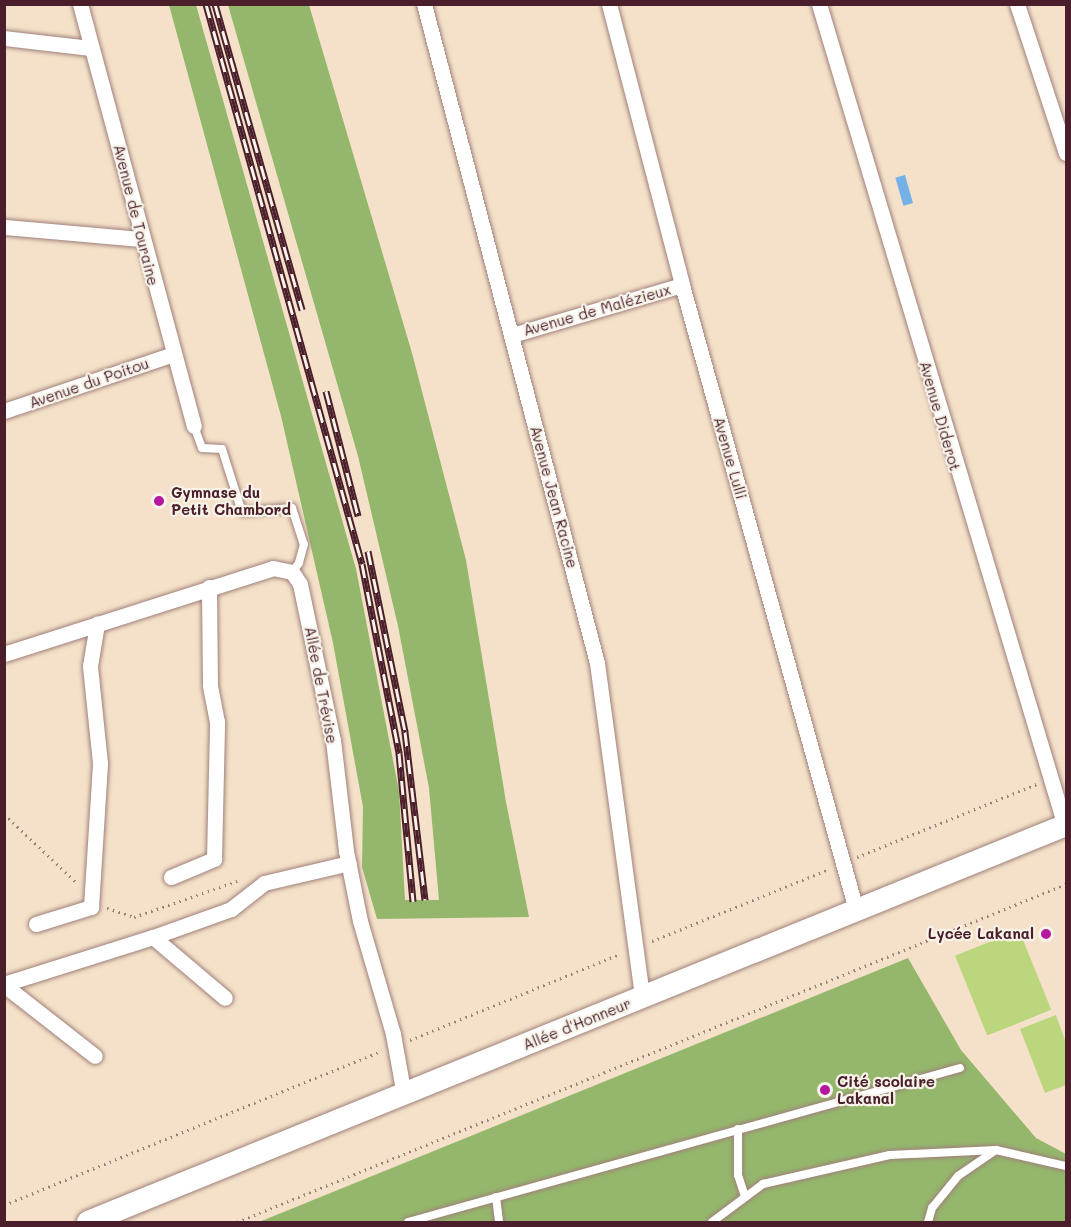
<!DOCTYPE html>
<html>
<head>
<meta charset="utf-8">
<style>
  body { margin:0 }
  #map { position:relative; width:1071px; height:1227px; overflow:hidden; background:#f5e1c9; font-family:Mali,sans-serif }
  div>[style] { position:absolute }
  .green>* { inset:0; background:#bbd67c; transform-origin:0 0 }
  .forest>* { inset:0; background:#94b76c }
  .water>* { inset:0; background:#74b1e6; transform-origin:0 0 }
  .path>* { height:3px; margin-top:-1.5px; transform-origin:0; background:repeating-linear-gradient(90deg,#a0807a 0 1.5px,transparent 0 6px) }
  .roads { filter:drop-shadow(0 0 2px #a0807a) drop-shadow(0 0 2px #a0807a) }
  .service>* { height:8px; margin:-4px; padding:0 4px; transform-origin:4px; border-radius:4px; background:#fff }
  .minor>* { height:15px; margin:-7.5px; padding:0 7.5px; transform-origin:7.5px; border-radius:7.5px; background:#fff }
  .secondary>* { height:22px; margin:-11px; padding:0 11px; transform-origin:11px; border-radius:11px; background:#fff }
  .rail>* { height:7px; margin-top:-3.5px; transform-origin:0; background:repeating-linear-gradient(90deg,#f7f3e8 0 14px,#4a1f2b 0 28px); box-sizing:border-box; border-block:2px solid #4a1f2b }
  .dots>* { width:16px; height:16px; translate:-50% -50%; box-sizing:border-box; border:3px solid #f7f3e8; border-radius:50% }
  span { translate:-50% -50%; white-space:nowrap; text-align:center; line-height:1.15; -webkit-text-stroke:4.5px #f7f3e8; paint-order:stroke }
  .street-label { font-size:15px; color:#4a1f2b }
  .poi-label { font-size:15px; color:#4a1f2b; font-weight:700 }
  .left { translate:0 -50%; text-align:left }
  .right { translate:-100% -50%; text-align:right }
  .frame { position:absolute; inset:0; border:6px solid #4a1f2b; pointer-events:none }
</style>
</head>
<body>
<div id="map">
  <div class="green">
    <i style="left:1019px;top:930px;width:86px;height:69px;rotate:68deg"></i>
    <i style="clip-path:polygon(1056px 1015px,1066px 1043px,1066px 1085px,1045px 1093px,1020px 1029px)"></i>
  </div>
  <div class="forest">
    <i style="clip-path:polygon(169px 5px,196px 5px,356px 569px,399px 791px,405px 900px,439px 900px,429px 788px,398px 626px,358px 456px,228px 5px,309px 5px,412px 353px,466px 560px,506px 802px,529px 917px,377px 919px,362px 867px,363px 807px,333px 643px,281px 416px)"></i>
    <i style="clip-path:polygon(908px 958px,961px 1050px,1036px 1138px,1066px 1154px,1066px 1222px,259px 1222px)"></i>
  </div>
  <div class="water">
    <i style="left:905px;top:175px;width:29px;height:10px;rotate:74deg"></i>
  </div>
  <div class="path">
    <i style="left:4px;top:814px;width:100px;rotate:43.4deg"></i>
    <i style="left:857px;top:857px;width:194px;rotate:-22.1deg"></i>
    <i style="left:107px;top:908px;width:28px;rotate:18deg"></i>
    <i style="left:134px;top:917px;width:112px;rotate:-19.2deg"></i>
    <i style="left:652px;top:941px;width:191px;rotate:-22.1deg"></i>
    <i style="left:410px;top:1040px;width:227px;rotate:-22.3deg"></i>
    <i style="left:4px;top:1205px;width:408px;rotate:-22.2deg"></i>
    <i style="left:237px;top:1222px;width:895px;rotate:-22.18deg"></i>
  </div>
  <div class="roads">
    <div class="service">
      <i style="left:194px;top:426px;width:23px;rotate:70deg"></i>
      <i style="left:202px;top:448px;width:20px;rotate:3deg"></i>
      <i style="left:222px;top:449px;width:66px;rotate:72.4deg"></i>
      <i style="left:242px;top:512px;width:50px;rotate:-4.6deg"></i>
      <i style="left:292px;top:508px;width:38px;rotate:72deg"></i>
      <i style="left:304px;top:544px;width:20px;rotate:105deg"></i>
      <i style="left:299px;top:563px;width:11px;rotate:128deg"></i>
      <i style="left:738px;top:1129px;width:46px;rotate:90deg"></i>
      <i style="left:738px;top:1175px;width:22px;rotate:72deg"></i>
      <i style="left:496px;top:1197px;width:25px;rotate:83deg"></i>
      <i style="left:408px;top:1222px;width:573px;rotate:-15.59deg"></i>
      <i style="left:712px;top:1222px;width:64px;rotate:-36.7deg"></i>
      <i style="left:763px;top:1184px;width:130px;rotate:-12.9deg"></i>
      <i style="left:890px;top:1155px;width:106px;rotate:-2.7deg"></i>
      <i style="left:928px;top:1222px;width:15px;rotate:-74deg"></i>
      <i style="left:932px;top:1208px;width:41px;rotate:-50.9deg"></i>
      <i style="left:958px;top:1176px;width:46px;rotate:-34.4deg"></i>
      <i style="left:996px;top:1150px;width:72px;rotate:12.9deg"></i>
    </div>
    <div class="minor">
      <i style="left:80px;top:4px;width:437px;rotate:74.9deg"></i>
      <i style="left:424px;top:4px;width:681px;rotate:75.29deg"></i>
      <i style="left:597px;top:663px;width:338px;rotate:82.3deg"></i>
      <i style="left:609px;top:4px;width:290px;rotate:75.4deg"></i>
      <i style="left:682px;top:285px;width:649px;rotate:74.44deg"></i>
      <i style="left:819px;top:4px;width:858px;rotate:73.34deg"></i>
      <i style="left:1017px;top:4px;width:157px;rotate:71.8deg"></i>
      <i style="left:4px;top:38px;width:88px;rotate:6.6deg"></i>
      <i style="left:4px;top:227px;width:138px;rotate:5deg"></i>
      <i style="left:512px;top:335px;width:177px;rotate:-16.4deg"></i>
      <i style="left:4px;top:411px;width:178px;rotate:-18.6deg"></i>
      <i style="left:4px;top:654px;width:282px;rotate:-17.7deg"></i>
      <i style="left:273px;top:568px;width:19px;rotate:12deg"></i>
      <i style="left:292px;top:572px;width:14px;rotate:56deg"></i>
      <i style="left:300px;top:584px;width:159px;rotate:78.1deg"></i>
      <i style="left:333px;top:740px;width:112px;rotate:83.3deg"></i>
      <i style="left:346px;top:851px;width:71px;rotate:78.7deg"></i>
      <i style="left:360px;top:921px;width:118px;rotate:73.7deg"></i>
      <i style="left:393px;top:1034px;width:62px;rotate:79.8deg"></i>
      <i style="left:171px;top:877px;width:47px;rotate:-22.7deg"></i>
      <i style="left:214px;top:859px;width:137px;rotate:-88.7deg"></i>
      <i style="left:217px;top:722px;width:38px;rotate:-101deg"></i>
      <i style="left:210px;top:685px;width:98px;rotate:-90.6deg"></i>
      <i style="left:36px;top:924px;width:58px;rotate:-17.2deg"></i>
      <i style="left:91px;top:907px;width:144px;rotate:-86.4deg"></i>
      <i style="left:100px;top:763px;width:98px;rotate:-95.9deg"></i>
      <i style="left:90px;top:666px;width:43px;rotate:-80.5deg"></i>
      <i style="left:153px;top:937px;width:83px;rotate:-19.7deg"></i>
      <i style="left:231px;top:909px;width:42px;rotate:-38.2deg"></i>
      <i style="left:264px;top:883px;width:87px;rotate:-13.2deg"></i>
      <i style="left:7px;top:983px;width:153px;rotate:-17.5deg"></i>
      <i style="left:153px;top:937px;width:94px;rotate:40.3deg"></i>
      <i style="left:4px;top:985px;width:115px;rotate:38deg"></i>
    </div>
    <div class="secondary">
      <i style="left:88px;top:1222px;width:1056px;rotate:-22.09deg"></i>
    </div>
  </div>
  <div class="rail">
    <i style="left:206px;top:4px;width:581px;rotate:74.43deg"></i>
    <i style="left:362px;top:564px;width:193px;rotate:78.9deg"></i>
    <i style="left:399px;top:753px;width:149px;rotate:84.6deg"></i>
    <i style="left:215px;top:4px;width:318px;rotate:74.1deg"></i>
    <i style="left:326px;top:391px;width:129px;rotate:75.6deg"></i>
    <i style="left:368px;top:551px;width:185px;rotate:78.4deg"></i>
    <i style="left:405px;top:732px;width:169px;rotate:83.2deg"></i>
  </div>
  <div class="dots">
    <i style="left:159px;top:501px;background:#b5179e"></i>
    <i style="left:1046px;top:934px;background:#b5179e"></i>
    <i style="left:825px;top:1090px;background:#b5179e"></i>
  </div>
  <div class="street-label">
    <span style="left:136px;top:215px;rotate:76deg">Avenue de Touraine</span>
    <span style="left:597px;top:310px;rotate:-16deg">Avenue de Malézieux</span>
    <span style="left:89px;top:383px;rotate:-19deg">Avenue du Poitou</span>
    <span style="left:940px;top:416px;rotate:74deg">Avenue Diderot</span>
    <span style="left:730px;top:458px;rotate:74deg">Avenue Lulli</span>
    <span style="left:554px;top:497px;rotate:75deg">Avenue Jean Racine</span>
    <span style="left:321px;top:685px;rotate:79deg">Allée de Trévise</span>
    <span style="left:577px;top:1024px;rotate:-22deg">Allée d'Honneur</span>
  </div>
  <div class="poi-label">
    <span class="left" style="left:171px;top:501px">Gymnase du<br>Petit Chambord</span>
    <span class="right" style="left:1034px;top:934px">Lycée Lakanal</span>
    <span class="left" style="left:837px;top:1090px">Cité scolaire<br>Lakanal</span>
  </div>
  <div class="frame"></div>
</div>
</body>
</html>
